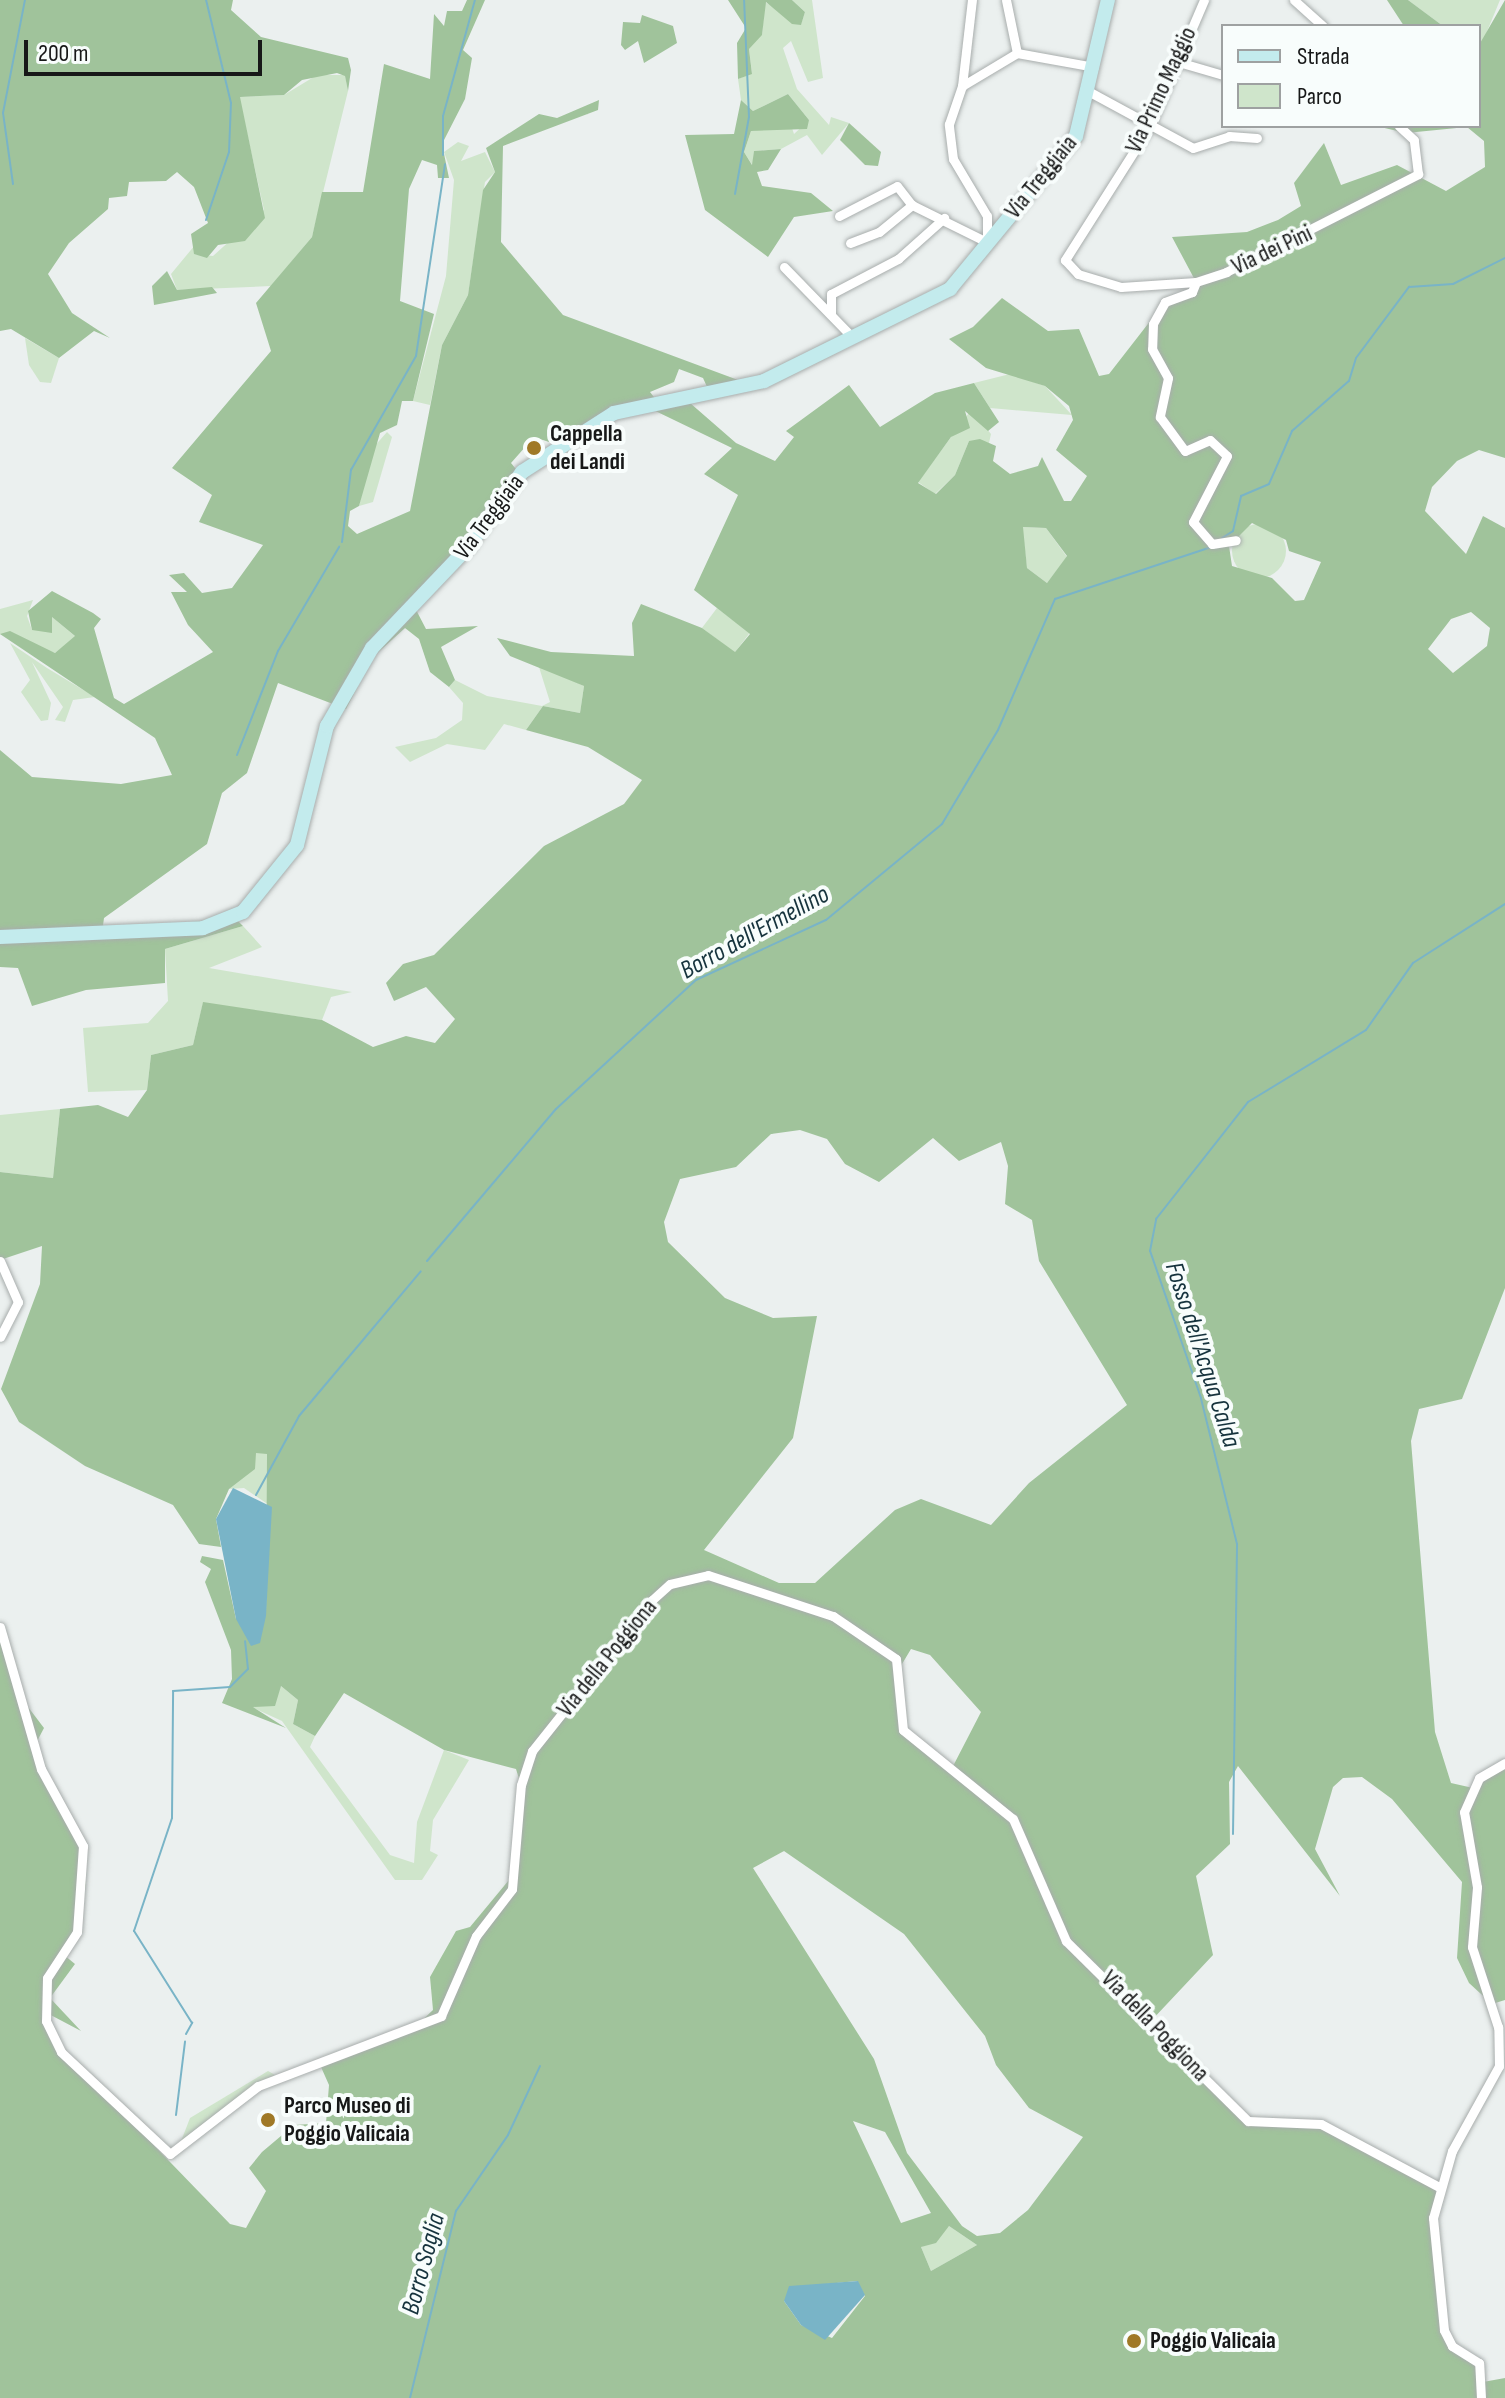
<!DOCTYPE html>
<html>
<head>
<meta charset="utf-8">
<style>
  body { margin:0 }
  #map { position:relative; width:1505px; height:2398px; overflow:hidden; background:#ebf0ef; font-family:"Sofia Sans Condensed",sans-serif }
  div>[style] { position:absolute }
  .green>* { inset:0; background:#cfe5cb; transform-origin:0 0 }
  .round { border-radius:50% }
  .forest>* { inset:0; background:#a0c39b }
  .water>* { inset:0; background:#79b4c7 }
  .stream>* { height:2px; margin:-1px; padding:0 1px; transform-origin:1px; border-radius:1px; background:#79b4c7 }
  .roads { filter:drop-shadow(0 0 2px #a8adac) drop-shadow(0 0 2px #a8adac) }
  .street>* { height:9px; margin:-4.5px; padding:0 4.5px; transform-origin:4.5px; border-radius:4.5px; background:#fff }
  .secondary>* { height:14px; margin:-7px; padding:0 7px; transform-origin:7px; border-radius:7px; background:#c3ebed }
  .dots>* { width:22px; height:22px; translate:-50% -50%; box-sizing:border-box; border:4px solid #f8fdfc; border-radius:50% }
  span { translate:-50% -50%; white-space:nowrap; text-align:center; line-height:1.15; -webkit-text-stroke:8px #f8fdfc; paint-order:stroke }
  .street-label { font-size:24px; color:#171818 }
  .poi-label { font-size:24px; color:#171818; font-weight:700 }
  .left { translate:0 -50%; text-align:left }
  .water-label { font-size:26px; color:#16333d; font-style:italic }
  .legend { position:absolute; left:1221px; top:24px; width:260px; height:104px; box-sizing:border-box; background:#f8fdfc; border:2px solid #9ea1a1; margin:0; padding:10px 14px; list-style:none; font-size:24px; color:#171818 }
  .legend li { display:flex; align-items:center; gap:16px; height:40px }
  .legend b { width:40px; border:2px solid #9ea1a1 }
  .scale { position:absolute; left:24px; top:40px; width:238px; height:36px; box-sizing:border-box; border:4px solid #171818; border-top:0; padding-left:10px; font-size:24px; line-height:28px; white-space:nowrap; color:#171818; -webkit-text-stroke:6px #f8fdfc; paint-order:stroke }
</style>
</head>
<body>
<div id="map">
  <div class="green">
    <i style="clip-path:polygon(792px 0,812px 0,823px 78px,808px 82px,791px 41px,783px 48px,797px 89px,829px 125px,831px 117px,849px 123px,822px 155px,807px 135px,781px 149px,754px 151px,753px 166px,744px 152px,751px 131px,791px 125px,794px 134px,809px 120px,788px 94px,753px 111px,741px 100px,738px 79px,752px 73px,749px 49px,752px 36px,762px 35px,765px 2px,801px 24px,805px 12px)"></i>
    <i style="clip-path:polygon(1408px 0,1500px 0,1481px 46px,1479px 26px,1443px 26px)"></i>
    <i style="clip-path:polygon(317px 75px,345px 75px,348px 91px,312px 237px,271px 286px,177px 290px,171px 274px,195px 245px,194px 254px,213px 256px,264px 210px,239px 97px,284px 95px)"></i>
    <i style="clip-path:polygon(458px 142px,469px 146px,461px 161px,485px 152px,495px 172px,485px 182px,468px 295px,442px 345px,430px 405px,413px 401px,446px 276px,454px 180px,444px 152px)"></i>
    <i style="clip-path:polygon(25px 338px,59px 358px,51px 383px,40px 382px,29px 365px)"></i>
    <i style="clip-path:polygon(1010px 374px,1045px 386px,1072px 415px,990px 408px,974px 383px)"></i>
    <i style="clip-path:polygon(971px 410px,991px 434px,989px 443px,969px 441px,955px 475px,935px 494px,918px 482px)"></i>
    <i style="clip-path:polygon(387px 432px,392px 437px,373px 502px,359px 506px,372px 449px)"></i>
    <i class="round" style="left:1232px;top:524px;width:54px;height:54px"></i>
    <i style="clip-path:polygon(1022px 527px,1046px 528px,1067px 557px,1047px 583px,1027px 568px)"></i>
    <i style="clip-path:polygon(33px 600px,27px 616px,32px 630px,52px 625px,51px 616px,76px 637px,55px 653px,0 634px,0 609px)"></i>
    <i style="left:717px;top:608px;width:41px;height:25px;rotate:37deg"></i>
    <i style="clip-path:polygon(10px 643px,47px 668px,95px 697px,73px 700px,65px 722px,55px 720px,63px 707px,32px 662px,51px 703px,48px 720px,41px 721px,21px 692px,30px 680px)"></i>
    <i style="clip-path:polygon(538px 664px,584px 686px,580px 713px,543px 706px,526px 730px,504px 724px,485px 750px,447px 744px,410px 762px,395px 747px,436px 738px,462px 720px,463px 703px,449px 687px,455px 680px,487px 696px,542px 706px,550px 702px)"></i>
    <i style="clip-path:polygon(243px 926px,262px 947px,209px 968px,352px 992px,331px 997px,322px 1020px,203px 1003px,193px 1045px,151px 1055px,147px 1090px,88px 1092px,83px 1028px,148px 1023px,168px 1001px,165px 949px)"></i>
    <i style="clip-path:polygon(60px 1109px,53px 1178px,0 1172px,0 1115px)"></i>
    <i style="clip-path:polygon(256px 1452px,267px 1453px,272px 1507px,244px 1488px,229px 1489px)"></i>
    <i style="clip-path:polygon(281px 1686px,298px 1700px,293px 1724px,315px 1736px,310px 1747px,390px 1855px,414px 1863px,417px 1822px,444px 1750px,469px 1760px,433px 1820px,430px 1851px,438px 1855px,422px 1880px,395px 1880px,282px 1721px,251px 1707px)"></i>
    <i style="clip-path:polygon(268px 2071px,277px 2076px,180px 2144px,190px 2118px)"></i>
    <i style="clip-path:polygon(949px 2226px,977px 2245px,931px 2271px,921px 2247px)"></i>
  </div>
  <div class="forest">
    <i style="clip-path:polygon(0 0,233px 0,231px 10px,261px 37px,348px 58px,351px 70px,348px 91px,345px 76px,337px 73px,302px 80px,284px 95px,240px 97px,265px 218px,245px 241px,218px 245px,207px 258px,194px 254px,191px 234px,208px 223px,194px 187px,177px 172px,166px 181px,129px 182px,127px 196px,109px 198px,108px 209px,69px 243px,48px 274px,72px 313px,110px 338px,94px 331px,59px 358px,11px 329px,0 331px)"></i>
    <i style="clip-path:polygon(evenodd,467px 0,485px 0,463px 50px,472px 58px,465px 99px,442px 144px,449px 178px,438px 178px,437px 165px,422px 160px,409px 189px,400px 301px,434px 314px,413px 401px,402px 401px,397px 425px,380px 433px,359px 506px,350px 511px,348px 526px,357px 534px,410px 511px,442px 345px,468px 295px,483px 190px,495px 172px,486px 148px,539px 114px,557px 118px,599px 100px,598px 110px,503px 146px,501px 242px,563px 315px,738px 380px,708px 389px,703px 378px,679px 369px,674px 382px,650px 392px,657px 401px,682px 396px,736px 443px,775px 461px,794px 437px,786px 431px,849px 385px,880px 427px,935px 393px,974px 383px,999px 422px,988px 431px,965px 411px,970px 428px,951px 437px,918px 483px,936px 494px,955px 475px,969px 441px,980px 439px,996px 446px,993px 461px,1010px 474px,1038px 466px,1042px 457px,1064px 501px,1071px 501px,1087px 476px,1056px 450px,1073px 420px,1069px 406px,1045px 386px,986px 368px,949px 339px,973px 327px,1002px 298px,1048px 331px,1079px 329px,1099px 376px,1109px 374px,1165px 302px,1188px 294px,1196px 282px,1172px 237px,1247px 232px,1278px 220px,1301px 206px,1294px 183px,1324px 143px,1341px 185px,1397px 165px,1446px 191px,1485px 167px,1484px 141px,1467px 127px,1406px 133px,1376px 126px,1479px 126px,1479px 45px,1505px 0,1505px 458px,1479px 450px,1457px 461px,1432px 487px,1425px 511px,1466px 554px,1483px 516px,1505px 528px,1505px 1288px,1462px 1399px,1419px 1409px,1411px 1441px,1435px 1732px,1451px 1783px,1473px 1788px,1505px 1763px,1505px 2000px,1492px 2004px,1469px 1983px,1457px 1958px,1462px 1882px,1392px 1799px,1362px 1777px,1343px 1778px,1333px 1787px,1315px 1849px,1340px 1896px,1238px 1766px,1229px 1782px,1230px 1844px,1196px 1876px,1213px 1955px,1151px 2021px,1248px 2121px,1305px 2120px,1441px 2188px,1433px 2218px,1448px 2342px,1472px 2356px,1483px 2382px,1505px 2378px,1505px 2398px,0 2398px,0 1627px,28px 1707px,44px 1728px,34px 1747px,41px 1769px,83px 1846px,86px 1885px,77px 1932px,64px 1955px,75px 1964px,50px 1998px,81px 2031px,45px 2012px,52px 2040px,230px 2224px,246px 2228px,266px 2191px,249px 2168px,262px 2152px,294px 2125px,326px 2123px,329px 2085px,321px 2067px,411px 2031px,433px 2010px,430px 1977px,456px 1931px,470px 1927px,509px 1880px,521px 1785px,516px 1769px,444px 1750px,344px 1693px,315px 1736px,293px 1724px,298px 1700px,281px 1686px,275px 1706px,253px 1707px,286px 1728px,222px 1703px,232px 1679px,231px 1650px,205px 1582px,211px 1569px,200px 1562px,202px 1556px,223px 1560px,236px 1619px,266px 1616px,267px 1454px,256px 1453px,255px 1469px,229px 1489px,216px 1519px,221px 1547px,199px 1544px,173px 1505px,85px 1466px,19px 1422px,1px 1389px,40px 1284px,42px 1246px,0 1260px,0 1172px,53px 1178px,60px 1109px,98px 1105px,128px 1117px,147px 1090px,151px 1055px,193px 1045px,203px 1002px,322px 1020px,373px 1047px,406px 1036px,435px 1043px,455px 1019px,426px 987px,394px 1001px,386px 983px,403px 964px,434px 955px,544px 846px,624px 804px,642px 780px,588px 747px,526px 730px,543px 706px,580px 713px,584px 686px,510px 656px,497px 638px,551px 652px,634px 656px,632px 623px,641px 604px,702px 628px,735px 652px,750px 634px,694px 590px,738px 495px,704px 474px,732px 448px,643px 405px,558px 445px,534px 437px,511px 463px,520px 474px,414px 606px,426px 629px,478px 626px,441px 647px,455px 680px,449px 687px,430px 672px,419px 639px,405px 628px,373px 657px,346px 709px,278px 683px,247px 773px,222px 793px,207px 844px,104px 918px,102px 933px,234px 917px,243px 926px,165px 949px,165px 983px,86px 990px,32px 1006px,18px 968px,0 967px,0 750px,32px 777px,121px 784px,172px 775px,155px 738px,0 634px,10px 631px,55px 653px,75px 636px,52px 617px,52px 633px,32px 630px,28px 611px,52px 591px,93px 613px,101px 619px,94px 628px,114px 698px,124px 704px,213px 652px,188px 625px,171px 592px,187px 592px,169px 575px,184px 573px,202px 593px,232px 588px,263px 545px,199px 522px,212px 495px,172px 468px,271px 351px,256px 303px,312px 237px,322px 192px,363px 192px,384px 64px,430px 79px,434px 14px,444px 26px,447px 11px,462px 11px,467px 0,1252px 523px,1286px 540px,1289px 551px,1321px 562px,1304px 600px,1295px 601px,1272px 578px,1232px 566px,1229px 546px,1252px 523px,467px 0,1023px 527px,1046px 528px,1067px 556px,1047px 583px,1027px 568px,1023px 527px,467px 0,1471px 612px,1490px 628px,1487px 646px,1453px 673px,1428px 649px,1451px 619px,1471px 612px,467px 0,800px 1130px,827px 1139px,845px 1164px,879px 1182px,933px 1138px,959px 1161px,1001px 1142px,1008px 1166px,1005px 1204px,1032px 1220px,1039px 1261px,1127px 1405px,1029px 1483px,991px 1525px,921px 1499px,895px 1510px,815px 1583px,779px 1583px,704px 1550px,793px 1438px,817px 1316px,773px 1318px,725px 1298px,668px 1242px,664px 1222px,680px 1179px,736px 1167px,771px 1134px,800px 1130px,467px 0,911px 1649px,930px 1655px,981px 1712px,951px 1770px,901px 1723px,899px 1669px,911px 1649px,467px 0,784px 1851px,904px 1934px,985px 2036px,996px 2065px,1029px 2108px,1083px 2137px,1028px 2210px,1000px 2233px,977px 2236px,962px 2226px,907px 2153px,874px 2059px,753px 1868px,784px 1851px,467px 0,853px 2121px,885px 2132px,931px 2213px,901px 2223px,853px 2121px,467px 0,949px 2226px,977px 2245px,931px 2271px,921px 2247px,936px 2243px,949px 2226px,467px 0,857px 2281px,865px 2296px,832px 2338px,801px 2325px,784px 2301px,806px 2286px,857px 2281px)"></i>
    <i style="clip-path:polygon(728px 0,792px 0,805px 12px,801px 25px,792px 24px,766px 2px,762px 35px,749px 49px,752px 74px,738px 79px,737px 43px,746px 28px)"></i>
    <i style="clip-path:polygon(1387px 0,1408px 0,1443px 26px,1404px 26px)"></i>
    <i style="clip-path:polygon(642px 15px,673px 26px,677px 43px,644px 63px,638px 41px,625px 50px,621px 45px,623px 22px,640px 23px)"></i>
    <i style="clip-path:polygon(788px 94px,809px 120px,807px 129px,751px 131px,744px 152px,752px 165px,754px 151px,781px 149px,768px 170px,757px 172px,762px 186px,811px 193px,833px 211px,794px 217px,768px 257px,705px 210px,685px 135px,734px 134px,741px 100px,753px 111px)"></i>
    <i style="clip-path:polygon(849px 123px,881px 152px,878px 166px,865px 165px,840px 140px)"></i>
    <i style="clip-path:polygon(167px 271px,177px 290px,212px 287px,217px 293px,154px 305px,152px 286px)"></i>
  </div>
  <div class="water">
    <i style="clip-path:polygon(233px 1488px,272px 1507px,266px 1616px,260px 1643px,251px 1646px,236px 1619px,216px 1519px)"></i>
    <i style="clip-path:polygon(858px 2281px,865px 2295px,825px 2340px,801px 2325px,784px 2301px,789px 2286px)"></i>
  </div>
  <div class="stream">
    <i style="left:443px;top:155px;width:39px;rotate:-90deg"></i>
    <i style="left:443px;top:116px;width:120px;rotate:-74.6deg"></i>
    <i style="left:13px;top:184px;width:72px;rotate:-98deg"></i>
    <i style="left:3px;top:113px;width:115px;rotate:-79deg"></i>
    <i style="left:735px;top:194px;width:78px;rotate:-79.7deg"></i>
    <i style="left:749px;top:117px;width:117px;rotate:-92.4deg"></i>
    <i style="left:206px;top:220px;width:72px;rotate:-71.3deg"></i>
    <i style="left:229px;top:152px;width:49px;rotate:-87.7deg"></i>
    <i style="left:231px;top:103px;width:106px;rotate:-103.6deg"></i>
    <i style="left:1222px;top:538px;width:13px;rotate:-32deg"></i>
    <i style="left:1233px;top:531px;width:36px;rotate:-77deg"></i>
    <i style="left:1241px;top:496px;width:30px;rotate:-23deg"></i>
    <i style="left:1269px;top:484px;width:58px;rotate:-66.5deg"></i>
    <i style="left:1292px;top:431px;width:76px;rotate:-41.3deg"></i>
    <i style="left:1349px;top:381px;width:24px;rotate:-73deg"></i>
    <i style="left:1356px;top:358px;width:89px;rotate:-53.3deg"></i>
    <i style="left:1409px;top:287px;width:44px;rotate:-3.9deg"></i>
    <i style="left:1453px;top:284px;width:58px;rotate:-26.6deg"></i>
    <i style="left:342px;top:542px;width:73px;rotate:-82.9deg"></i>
    <i style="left:351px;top:470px;width:131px;rotate:-60.3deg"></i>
    <i style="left:416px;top:356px;width:194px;rotate:-81.4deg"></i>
    <i style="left:237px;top:755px;width:112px;rotate:-68.5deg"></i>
    <i style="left:278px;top:651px;width:121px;rotate:-59.6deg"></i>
    <i style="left:427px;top:1261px;width:199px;rotate:-49.7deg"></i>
    <i style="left:556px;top:1109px;width:190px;rotate:-42.7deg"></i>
    <i style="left:696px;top:980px;width:143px;rotate:-24.8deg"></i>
    <i style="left:826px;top:920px;width:151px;rotate:-39.6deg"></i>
    <i style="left:942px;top:824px;width:109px;rotate:-59.2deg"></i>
    <i style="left:998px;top:730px;width:143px;rotate:-66.5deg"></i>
    <i style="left:1055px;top:599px;width:164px;rotate:-18.4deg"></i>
    <i style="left:256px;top:1495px;width:90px;rotate:-61.4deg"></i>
    <i style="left:299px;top:1416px;width:189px;rotate:-49.9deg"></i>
    <i style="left:1233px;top:1834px;width:290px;rotate:-89.2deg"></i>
    <i style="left:1237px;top:1544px;width:150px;rotate:-103.9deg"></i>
    <i style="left:1201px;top:1398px;width:156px;rotate:-109.1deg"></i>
    <i style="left:1150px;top:1251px;width:33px;rotate:-79deg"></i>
    <i style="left:1156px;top:1219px;width:149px;rotate:-51.8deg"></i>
    <i style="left:1248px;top:1102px;width:138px;rotate:-31.4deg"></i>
    <i style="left:1366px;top:1030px;width:82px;rotate:-55deg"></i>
    <i style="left:1413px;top:963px;width:109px;rotate:-32.7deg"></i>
    <i style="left:186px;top:2034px;width:13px;rotate:-61deg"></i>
    <i style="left:192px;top:2023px;width:109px;rotate:-122.2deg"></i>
    <i style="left:134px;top:1931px;width:119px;rotate:-71.4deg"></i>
    <i style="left:172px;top:1818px;width:127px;rotate:-89.5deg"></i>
    <i style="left:173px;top:1691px;width:57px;rotate:-4deg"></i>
    <i style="left:230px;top:1687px;width:25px;rotate:-45deg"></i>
    <i style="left:248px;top:1669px;width:28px;rotate:-96deg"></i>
    <i style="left:176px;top:2115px;width:74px;rotate:-83deg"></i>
    <i style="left:410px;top:2398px;width:193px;rotate:-76.2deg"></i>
    <i style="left:456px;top:2211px;width:92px;rotate:-55.6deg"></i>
    <i style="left:508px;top:2135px;width:76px;rotate:-65.1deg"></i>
  </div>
  <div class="roads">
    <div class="street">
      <i style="left:1006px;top:0;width:54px;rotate:78.3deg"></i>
      <i style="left:1017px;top:53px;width:78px;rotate:10.3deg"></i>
      <i style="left:1204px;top:0;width:137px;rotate:113.2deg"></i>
      <i style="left:1150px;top:126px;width:159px;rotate:122.4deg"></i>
      <i style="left:1065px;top:260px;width:19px;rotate:47deg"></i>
      <i style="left:1078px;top:274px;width:45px;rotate:16.8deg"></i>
      <i style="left:1121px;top:287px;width:75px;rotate:-3.8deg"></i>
      <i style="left:1196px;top:282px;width:32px;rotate:-18deg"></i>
      <i style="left:1226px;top:272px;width:216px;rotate:-27deg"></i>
      <i style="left:1418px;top:174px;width:34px;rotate:-97deg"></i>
      <i style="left:1414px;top:140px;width:21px;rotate:-137deg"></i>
      <i style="left:1294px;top:0;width:39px;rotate:42deg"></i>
      <i style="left:1175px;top:61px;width:50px;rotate:16.3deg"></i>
      <i style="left:962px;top:86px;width:64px;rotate:-31deg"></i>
      <i style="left:1088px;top:91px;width:119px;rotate:28.5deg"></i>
      <i style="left:1193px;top:148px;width:38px;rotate:-18deg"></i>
      <i style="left:1229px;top:136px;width:28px;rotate:4deg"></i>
      <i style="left:839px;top:216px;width:65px;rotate:-27.3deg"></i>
      <i style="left:897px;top:186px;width:24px;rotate:52deg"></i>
      <i style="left:912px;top:205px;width:84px;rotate:26.3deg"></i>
      <i style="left:987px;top:242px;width:26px;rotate:-90deg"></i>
      <i style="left:987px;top:216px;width:66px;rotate:-120.8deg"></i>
      <i style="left:953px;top:159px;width:35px;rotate:-97deg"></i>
      <i style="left:949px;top:124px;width:40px;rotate:-71.1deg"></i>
      <i style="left:962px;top:86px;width:87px;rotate:-83.4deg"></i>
      <i style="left:850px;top:243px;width:31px;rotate:-21deg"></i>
      <i style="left:879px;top:232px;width:43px;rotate:-39.3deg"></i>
      <i style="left:784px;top:267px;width:99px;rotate:45.8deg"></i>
      <i style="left:1196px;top:282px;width:11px;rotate:112deg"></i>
      <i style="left:1192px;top:292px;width:29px;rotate:160deg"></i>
      <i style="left:1165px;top:302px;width:25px;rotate:119deg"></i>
      <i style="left:1153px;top:324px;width:25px;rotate:92deg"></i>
      <i style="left:1152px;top:349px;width:33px;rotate:61deg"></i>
      <i style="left:1168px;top:378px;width:40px;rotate:102deg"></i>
      <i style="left:1160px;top:417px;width:42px;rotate:53.7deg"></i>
      <i style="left:1185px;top:451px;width:27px;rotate:-24deg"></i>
      <i style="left:1210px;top:440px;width:23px;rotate:43deg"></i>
      <i style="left:1227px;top:456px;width:74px;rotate:117.3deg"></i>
      <i style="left:1193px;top:522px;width:29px;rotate:49deg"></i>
      <i style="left:1212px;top:544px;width:24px;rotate:-9deg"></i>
      <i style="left:831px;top:313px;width:19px;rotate:-90deg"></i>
      <i style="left:831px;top:294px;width:76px;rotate:-27.6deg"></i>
      <i style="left:898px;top:259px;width:62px;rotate:-41.7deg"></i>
      <i style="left:0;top:1261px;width:45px;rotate:66.3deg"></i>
      <i style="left:18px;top:1302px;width:39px;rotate:117deg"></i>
      <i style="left:0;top:1627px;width:148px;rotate:73.9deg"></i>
      <i style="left:41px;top:1769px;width:88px;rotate:61.4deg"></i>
      <i style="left:83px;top:1846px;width:86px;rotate:94deg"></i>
      <i style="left:77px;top:1932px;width:55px;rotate:123.1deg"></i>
      <i style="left:47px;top:1978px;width:43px;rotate:91.3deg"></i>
      <i style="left:46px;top:2021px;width:34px;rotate:64deg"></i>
      <i style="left:61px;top:2052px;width:149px;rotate:43.1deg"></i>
      <i style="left:170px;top:2154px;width:111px;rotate:-37.7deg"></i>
      <i style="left:258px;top:2086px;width:196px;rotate:-20.9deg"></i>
      <i style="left:441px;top:2016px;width:87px;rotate:-66.4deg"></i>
      <i style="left:476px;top:1936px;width:59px;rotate:-52.5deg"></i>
      <i style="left:512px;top:1889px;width:104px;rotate:-85.1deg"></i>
      <i style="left:521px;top:1785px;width:36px;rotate:-72deg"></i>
      <i style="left:532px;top:1751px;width:193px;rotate:-51.5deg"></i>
      <i style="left:652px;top:1600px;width:24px;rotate:-42deg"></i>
      <i style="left:670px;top:1584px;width:39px;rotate:-13deg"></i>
      <i style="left:708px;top:1575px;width:132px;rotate:18.2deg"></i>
      <i style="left:833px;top:1616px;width:76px;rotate:34.3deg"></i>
      <i style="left:896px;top:1659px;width:71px;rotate:84.4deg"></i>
      <i style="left:903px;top:1730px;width:141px;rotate:39deg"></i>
      <i style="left:1013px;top:1819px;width:133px;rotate:66.5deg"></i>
      <i style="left:1066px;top:1941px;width:256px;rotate:44.7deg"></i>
      <i style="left:1248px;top:2121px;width:73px;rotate:2.4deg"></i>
      <i style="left:1321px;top:2124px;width:136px;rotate:28.1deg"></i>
      <i style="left:1481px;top:2398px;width:35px;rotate:-93deg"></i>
      <i style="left:1479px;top:2363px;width:32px;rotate:-148deg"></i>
      <i style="left:1452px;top:2346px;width:18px;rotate:-117deg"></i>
      <i style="left:1444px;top:2330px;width:113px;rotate:-95.6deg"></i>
      <i style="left:1433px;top:2218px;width:70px;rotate:-74.2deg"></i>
      <i style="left:1452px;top:2151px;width:97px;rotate:-61.1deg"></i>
      <i style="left:1499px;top:2066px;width:39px;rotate:-91deg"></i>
      <i style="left:1498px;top:2027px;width:84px;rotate:-108deg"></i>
      <i style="left:1472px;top:1947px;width:60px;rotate:-85.2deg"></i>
      <i style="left:1477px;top:1887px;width:76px;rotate:-99.8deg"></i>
      <i style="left:1464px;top:1812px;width:37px;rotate:-66deg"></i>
      <i style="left:1479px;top:1778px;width:30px;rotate:-30deg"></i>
    </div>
    <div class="secondary">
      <i style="left:0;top:937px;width:203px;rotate:-2.5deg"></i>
      <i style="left:203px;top:928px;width:43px;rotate:-21.8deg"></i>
      <i style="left:243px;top:912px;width:86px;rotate:-51.1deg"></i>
      <i style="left:297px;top:845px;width:123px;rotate:-75.9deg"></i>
      <i style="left:327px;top:726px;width:90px;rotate:-60deg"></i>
      <i style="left:372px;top:648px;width:141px;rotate:-46.4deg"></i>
      <i style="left:469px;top:546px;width:91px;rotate:-54.4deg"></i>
      <i style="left:522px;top:472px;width:109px;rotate:-32.7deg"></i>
      <i style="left:614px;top:413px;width:153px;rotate:-12deg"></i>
      <i style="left:764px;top:381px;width:208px;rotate:-26.3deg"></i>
      <i style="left:950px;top:289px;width:198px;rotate:-50.5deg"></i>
      <i style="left:1076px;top:136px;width:140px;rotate:-76.8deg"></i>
    </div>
  </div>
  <div class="dots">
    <i style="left:534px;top:448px;background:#a07927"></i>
    <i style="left:268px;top:2120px;background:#a07927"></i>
    <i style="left:1134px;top:2341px;background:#a07927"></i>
  </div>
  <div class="street-label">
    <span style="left:1161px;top:90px;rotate:-65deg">Via Primo Maggio</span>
    <span style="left:1041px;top:177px;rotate:-51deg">Via Treggiaia</span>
    <span style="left:1272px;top:250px;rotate:-25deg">Via dei Pini</span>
    <span style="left:489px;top:517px;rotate:-53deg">Via Treggiaia</span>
    <span style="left:607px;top:1658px;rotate:-51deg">Via della Poggiona</span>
    <span style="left:1155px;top:2026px;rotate:46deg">Via della Poggiona</span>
  </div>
  <div class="poi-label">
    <span class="left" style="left:550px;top:448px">Cappella<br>dei Landi</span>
    <span class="left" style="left:284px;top:2120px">Parco Museo di<br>Poggio Valicaia</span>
    <span class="left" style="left:1150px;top:2341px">Poggio Valicaia</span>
  </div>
  <div class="water-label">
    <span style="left:755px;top:933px;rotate:-29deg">Borro dell'Ermellino</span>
    <span style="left:1202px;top:1355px;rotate:72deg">Fosso dell'Acqua Calda</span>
    <span style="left:424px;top:2264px;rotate:-75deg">Borro Soglia</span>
  </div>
  <ul class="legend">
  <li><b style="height:10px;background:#c3ebed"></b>Strada</li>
  <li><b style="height:22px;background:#cfe5cb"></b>Parco</li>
  </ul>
  <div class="scale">200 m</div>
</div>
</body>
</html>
